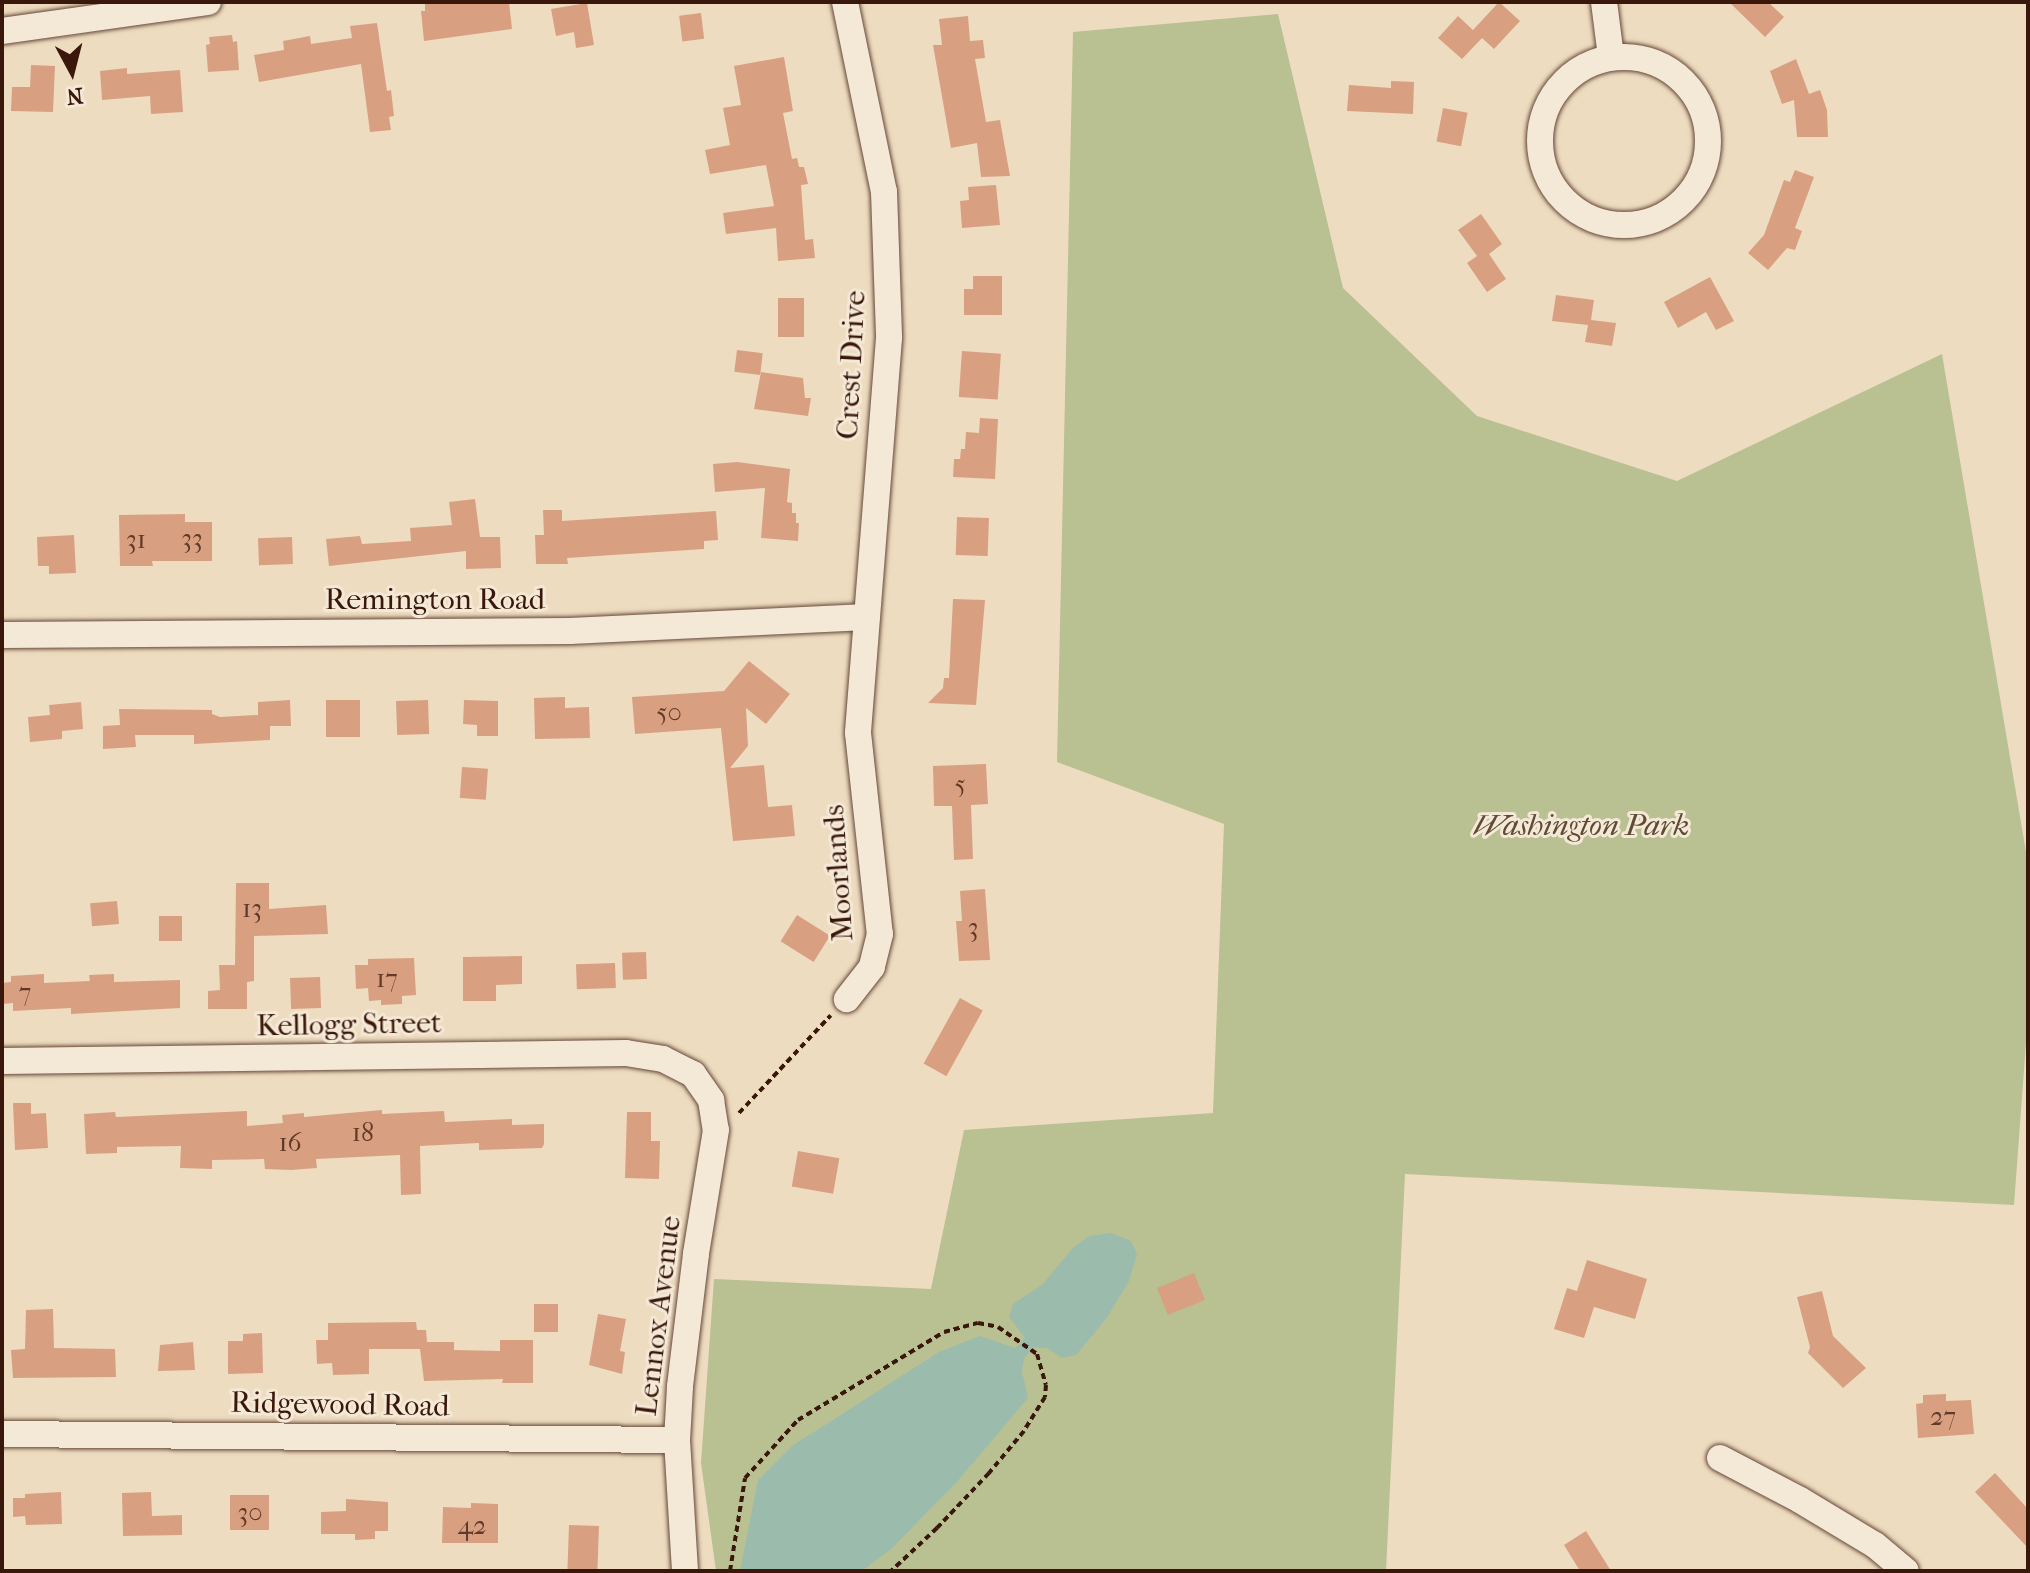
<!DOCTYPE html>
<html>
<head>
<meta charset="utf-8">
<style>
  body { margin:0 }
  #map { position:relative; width:2030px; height:1573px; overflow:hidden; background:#eedcc0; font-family:"IM FELL French Canon",serif }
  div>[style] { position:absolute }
  .green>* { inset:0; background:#b9c092 }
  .water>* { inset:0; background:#9bbcac }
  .building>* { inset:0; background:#d8a080; transform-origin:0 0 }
  .path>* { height:4px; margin-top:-2px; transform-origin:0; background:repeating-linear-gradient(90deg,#39170a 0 6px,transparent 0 10px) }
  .roads { filter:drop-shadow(0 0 2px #664838) drop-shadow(0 0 2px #664838) }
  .street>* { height:26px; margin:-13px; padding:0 13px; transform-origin:13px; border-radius:13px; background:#f4e8d6 }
  .street>.ring { margin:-13px; padding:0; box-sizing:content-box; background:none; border:26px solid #f4e8d6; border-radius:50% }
  span { translate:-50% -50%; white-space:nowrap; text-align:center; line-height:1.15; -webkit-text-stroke:6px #f4e8d6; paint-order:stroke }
  .number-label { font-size:26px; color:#613928 }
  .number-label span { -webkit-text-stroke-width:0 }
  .street-label { font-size:30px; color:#39170a }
  .park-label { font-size:30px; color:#5f4a33; font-style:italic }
  .frame { position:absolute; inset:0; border:4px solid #39170a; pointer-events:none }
  .north { position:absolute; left:32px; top:32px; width:80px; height:80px; -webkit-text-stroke:6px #f4e8d6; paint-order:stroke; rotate:173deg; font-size:22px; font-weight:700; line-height:32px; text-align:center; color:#39170a }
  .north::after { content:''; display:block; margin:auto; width:28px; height:36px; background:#39170a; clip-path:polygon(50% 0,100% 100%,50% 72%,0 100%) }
</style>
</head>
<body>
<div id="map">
  <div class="green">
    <i style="clip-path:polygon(1278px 14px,1343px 288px,1477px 416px,1677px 481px,1942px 354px,2028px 864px,2028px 1016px,2014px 1205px,1405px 1174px,1386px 1571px,716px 1571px,701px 1463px,714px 1279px,931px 1289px,964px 1130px,1213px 1113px,1224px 824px,1057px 762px,1073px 32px)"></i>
  </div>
  <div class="water">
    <i style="clip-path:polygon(1111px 1233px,1131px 1241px,1137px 1254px,1129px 1281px,1106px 1319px,1076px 1355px,1062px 1358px,1047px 1348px,1033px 1347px,1024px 1359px,1022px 1371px,1028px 1398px,955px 1484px,891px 1549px,862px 1571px,740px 1571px,758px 1480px,792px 1446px,939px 1352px,980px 1336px,1015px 1348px,1025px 1338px,1009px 1317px,1013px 1304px,1042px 1285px,1074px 1247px,1089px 1236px)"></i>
  </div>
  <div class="building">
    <i style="clip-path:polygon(509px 2px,512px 29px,424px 41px,421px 11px,425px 11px,425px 3px)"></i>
    <i style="clip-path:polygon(1499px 2px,1520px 21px,1494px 49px,1482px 38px,1462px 59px,1438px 38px,1458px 16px,1473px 30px)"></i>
    <i style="clip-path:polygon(1729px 2px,1768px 2px,1784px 17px,1765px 37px)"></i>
    <i style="clip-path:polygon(587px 3px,594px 45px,576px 48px,574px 32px,556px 36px,551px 9px)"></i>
    <i style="left:701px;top:13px;width:26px;height:22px;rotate:83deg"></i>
    <i style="clip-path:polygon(968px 16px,970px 41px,983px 40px,985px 58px,975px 59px,986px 122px,1000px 120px,1010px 176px,981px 177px,977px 143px,951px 148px,933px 45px,942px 45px,939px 19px)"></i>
    <i style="clip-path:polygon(377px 23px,387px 91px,391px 90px,394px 116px,389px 117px,391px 130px,370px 132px,361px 64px,259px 82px,254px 55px,284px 50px,283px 41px,310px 36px,311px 44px,352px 38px,350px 26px)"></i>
    <i style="clip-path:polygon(232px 35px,233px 42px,237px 41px,239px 70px,208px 72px,206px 45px,210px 44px,209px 37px)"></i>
    <i style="clip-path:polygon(784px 57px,793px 111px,783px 113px,792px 159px,797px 158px,799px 167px,804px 167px,808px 184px,801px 185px,805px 240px,813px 239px,815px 258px,778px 261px,776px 228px,726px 234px,723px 213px,774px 206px,766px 165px,710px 174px,705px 150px,730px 145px,723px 108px,741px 105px,734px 66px)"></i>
    <i style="clip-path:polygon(1796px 59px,1809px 94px,1820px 90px,1827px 110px,1828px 137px,1797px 137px,1794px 100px,1782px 104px,1770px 71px)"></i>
    <i style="clip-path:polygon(31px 65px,55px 66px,53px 112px,11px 111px,12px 87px,30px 87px)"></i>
    <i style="clip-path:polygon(127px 68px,127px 74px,180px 70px,183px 112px,151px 114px,150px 96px,102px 100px,100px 71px)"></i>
    <i style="clip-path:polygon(1391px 81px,1414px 82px,1413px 114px,1347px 111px,1349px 85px,1391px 88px)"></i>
    <i style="left:1443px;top:108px;width:25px;height:34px;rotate:11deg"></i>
    <i style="clip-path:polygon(1795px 170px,1814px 177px,1795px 228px,1802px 231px,1795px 250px,1787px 248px,1768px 270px,1748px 253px,1764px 235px,1784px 180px,1790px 182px)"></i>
    <i style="clip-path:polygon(996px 185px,1000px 225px,962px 228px,960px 201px,969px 200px,968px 187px)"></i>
    <i style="clip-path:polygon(1481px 214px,1502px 244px,1489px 254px,1506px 279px,1487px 292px,1467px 263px,1477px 256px,1458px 230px)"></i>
    <i style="clip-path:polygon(973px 276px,1002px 276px,1002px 315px,964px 315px,964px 289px,973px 289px)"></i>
    <i style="clip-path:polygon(1710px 277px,1734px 321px,1716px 330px,1706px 312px,1678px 328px,1664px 302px)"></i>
    <i style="clip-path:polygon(1556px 295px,1594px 300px,1591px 320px,1616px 323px,1612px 346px,1585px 342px,1588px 325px,1552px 321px)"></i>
    <i style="left:778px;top:298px;width:26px;height:39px"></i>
    <i style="left:737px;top:350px;width:26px;height:22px;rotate:7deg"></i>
    <i style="left:962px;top:351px;width:39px;height:46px;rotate:4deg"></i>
    <i style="clip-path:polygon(761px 372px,803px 378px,805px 398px,811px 398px,808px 416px,754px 409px)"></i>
    <i style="clip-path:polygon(980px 418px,998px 419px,995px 479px,953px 477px,954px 459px,960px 459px,961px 449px,965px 449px,966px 432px,979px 433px)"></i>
    <i style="clip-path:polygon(737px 462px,790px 469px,787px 502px,792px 503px,792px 513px,796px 513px,796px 523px,799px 523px,798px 541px,761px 538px,765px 488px,715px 492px,713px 464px)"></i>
    <i style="clip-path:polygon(475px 499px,480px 537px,500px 537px,501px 568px,466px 569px,466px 551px,329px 566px,326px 539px,360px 536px,362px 544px,411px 541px,410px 528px,452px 525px,449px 502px)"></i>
    <i style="clip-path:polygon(543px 510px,562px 510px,562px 521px,716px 511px,718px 540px,704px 541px,704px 549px,567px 558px,568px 564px,536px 564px,535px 535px,544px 535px)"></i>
    <i style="clip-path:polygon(185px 514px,185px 522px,212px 522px,212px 561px,152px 561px,153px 566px,120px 566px,119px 515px)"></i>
    <i style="left:957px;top:517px;width:32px;height:38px;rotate:2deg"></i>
    <i style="clip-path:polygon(74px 535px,76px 573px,49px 574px,49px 566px,38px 566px,37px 537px)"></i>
    <i style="left:292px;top:537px;width:27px;height:34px;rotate:88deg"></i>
    <i style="clip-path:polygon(953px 599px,985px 600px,976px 705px,928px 703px,943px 688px,944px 678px,949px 678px)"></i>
    <i style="clip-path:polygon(749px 661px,790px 694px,766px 724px,746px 708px,748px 746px,730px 768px,764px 765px,768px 807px,792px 805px,795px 836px,733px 841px,721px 728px,635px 734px,632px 697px,724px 691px)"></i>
    <i style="clip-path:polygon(565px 697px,565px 708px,589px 707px,590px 738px,535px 739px,534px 698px)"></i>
    <i style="clip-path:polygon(290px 700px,291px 726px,270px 726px,270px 740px,194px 744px,194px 735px,135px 735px,136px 747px,103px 749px,103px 726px,120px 725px,119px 709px,212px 710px,212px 714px,220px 717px,258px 715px,258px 702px)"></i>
    <i style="left:360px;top:700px;width:37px;height:34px;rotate:90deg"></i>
    <i style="left:428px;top:700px;width:34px;height:32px;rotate:88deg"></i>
    <i style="clip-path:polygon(464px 700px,498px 701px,498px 736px,477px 736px,477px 725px,463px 724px)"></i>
    <i style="clip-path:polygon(81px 702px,83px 729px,62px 731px,62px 739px,30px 742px,28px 717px,50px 715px,49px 705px)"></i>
    <i style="clip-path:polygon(986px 764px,988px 804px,971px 805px,973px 859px,954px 860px,952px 806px,934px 806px,933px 766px)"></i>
    <i style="left:462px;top:767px;width:26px;height:31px;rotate:4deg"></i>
    <i style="clip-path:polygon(236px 883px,269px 883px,269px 909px,326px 905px,328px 934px,254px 936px,254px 981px,247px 982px,247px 1009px,208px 1009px,208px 991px,220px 990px,219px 965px,235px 965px)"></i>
    <i style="clip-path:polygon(985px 889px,990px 960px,959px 961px,956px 921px,962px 921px,960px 891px)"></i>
    <i style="left:117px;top:901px;width:23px;height:27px;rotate:85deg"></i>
    <i style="left:797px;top:915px;width:39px;height:31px;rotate:32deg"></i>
    <i style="left:159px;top:916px;width:23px;height:25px"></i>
    <i style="left:646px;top:952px;width:27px;height:24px;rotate:88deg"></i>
    <i style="clip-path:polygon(522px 956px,522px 984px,496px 985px,496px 1001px,463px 1001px,463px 957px)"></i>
    <i style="clip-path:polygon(414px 958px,416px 995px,402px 996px,402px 1004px,381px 1005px,381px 1000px,369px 1001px,368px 988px,356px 989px,355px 965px,368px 965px,368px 959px)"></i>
    <i style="left:615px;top:963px;width:25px;height:39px;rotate:88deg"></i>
    <i style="clip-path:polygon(44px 974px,44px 983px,90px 981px,89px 975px,114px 974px,114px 982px,180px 980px,180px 1008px,71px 1014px,71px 1008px,13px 1011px,13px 1003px,2px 1004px,2px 983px,11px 982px,11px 976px)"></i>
    <i style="left:320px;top:977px;width:31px;height:30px;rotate:88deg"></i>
    <i style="left:960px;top:998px;width:26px;height:75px;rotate:29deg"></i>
    <i style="clip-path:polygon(13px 1103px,31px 1103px,31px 1114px,46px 1113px,48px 1148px,15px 1150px)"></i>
    <i style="clip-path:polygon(382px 1110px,382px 1114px,444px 1111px,445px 1122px,512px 1119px,512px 1125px,544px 1124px,544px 1144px,542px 1148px,479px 1150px,479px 1143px,420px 1146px,421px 1194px,401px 1195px,400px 1155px,316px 1159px,317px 1168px,291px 1170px,265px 1169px,264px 1159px,212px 1160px,212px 1169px,180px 1168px,181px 1146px,117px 1147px,117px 1153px,86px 1154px,84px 1114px,115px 1112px,116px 1117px,247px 1111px,247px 1126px,283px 1123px,282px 1115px,304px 1113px,304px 1117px)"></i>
    <i style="clip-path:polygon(627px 1112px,651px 1112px,651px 1141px,660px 1141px,659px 1179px,625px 1178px)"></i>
    <i style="left:798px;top:1151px;width:42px;height:36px;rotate:10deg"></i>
    <i style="clip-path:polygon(1587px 1260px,1647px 1279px,1635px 1319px,1594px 1307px,1584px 1338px,1554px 1329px,1567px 1288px,1577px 1291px)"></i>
    <i style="left:1194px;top:1273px;width:29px;height:40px;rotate:68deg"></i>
    <i style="clip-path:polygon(1822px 1291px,1833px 1336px,1866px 1368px,1843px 1388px,1808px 1353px,1810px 1347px,1797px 1297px)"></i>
    <i style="left:558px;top:1304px;width:28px;height:24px;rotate:90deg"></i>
    <i style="clip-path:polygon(53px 1309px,54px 1348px,115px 1349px,116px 1377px,13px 1378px,11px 1350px,25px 1349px,26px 1310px)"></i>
    <i style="clip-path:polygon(598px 1314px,626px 1319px,620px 1351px,625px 1352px,622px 1374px,589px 1365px)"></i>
    <i style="clip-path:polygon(416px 1322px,417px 1330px,426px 1330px,427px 1342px,454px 1342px,454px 1350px,500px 1351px,500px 1340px,533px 1340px,533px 1383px,502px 1383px,503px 1379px,424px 1381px,420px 1349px,369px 1349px,369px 1374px,333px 1375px,332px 1363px,317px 1364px,316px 1340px,328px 1340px,328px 1323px)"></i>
    <i style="clip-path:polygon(262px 1333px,263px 1373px,228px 1374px,228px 1341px,243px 1341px,243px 1334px)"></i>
    <i style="clip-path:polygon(193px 1342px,195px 1370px,158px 1371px,160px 1345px)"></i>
    <i style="clip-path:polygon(1946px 1394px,1946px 1401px,1971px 1400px,1974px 1434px,1918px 1438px,1916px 1404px,1923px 1403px,1923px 1395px)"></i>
    <i style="clip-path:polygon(1995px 1473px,2028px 1509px,2028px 1548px,1975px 1492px)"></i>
    <i style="clip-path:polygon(61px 1492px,62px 1524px,26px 1525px,25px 1516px,13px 1517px,13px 1498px,25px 1498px,25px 1494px)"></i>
    <i style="clip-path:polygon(151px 1492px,152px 1516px,182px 1515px,182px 1535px,123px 1536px,122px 1493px)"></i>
    <i style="left:230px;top:1495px;width:39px;height:35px"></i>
    <i style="clip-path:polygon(346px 1499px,388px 1502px,388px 1531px,375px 1531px,375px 1539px,355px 1540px,355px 1534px,321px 1534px,321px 1512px,346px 1511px)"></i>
    <i style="clip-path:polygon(471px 1503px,498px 1504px,498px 1543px,442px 1543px,443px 1507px,471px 1508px)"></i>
    <i style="left:569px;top:1525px;width:30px;height:46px;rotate:2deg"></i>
    <i style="clip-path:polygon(1586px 1531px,1611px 1571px,1580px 1571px,1564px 1545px)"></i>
  </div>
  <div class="path">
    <i style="left:739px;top:1113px;width:134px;rotate:-46.8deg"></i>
    <i style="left:730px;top:1571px;width:94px;rotate:-80.8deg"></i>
    <i style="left:745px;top:1478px;width:79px;rotate:-47.6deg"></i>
    <i style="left:798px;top:1420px;width:170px;rotate:-31.1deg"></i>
    <i style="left:944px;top:1332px;width:35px;rotate:-15deg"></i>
    <i style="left:978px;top:1323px;width:20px;rotate:11deg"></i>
    <i style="left:998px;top:1327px;width:47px;rotate:34.7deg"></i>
    <i style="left:1037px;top:1354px;width:32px;rotate:74deg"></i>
    <i style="left:1046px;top:1385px;width:12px;rotate:95deg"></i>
    <i style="left:1045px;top:1397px;width:40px;rotate:122deg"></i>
    <i style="left:1024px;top:1431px;width:55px;rotate:129.8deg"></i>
    <i style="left:989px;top:1473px;width:76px;rotate:133.4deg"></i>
    <i style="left:937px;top:1528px;width:63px;rotate:136.9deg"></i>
  </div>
  <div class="roads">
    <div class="street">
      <i style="left:845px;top:2px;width:194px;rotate:78.4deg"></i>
      <i style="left:884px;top:192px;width:146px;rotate:88deg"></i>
      <i style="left:889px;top:338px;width:396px;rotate:94.5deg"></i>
      <i style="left:858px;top:733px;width:202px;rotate:83.8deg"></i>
      <i style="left:880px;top:934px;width:34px;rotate:104deg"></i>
      <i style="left:872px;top:967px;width:41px;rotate:128deg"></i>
      <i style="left:1604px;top:2px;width:55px;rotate:82.7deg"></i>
      <i style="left:2px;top:31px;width:208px;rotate:-8deg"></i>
      <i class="ring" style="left:1540px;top:57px;width:142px;height:142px"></i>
      <i style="left:2px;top:635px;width:568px;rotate:-0.4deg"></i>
      <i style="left:570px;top:631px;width:297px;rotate:-2.7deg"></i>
      <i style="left:2px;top:1061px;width:624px;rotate:-0.73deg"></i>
      <i style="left:626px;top:1053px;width:37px;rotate:9deg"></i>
      <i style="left:663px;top:1059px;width:34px;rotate:27deg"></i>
      <i style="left:693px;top:1074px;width:32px;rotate:55deg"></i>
      <i style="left:711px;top:1100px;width:30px;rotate:81deg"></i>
      <i style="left:716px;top:1130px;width:126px;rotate:99.2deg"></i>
      <i style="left:696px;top:1254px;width:134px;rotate:96.9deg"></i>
      <i style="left:680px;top:1387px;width:53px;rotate:93.2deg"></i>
      <i style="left:677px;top:1440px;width:131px;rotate:86.5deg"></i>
      <i style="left:2px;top:1434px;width:675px;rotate:0.51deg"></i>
      <i style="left:1720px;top:1458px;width:90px;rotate:27.7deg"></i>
      <i style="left:1800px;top:1500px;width:87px;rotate:31deg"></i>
      <i style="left:1875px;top:1545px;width:40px;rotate:40deg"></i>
    </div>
  </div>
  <div class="number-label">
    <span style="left:192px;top:539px">33</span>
    <span style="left:136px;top:540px">31</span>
    <span style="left:669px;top:713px">50</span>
    <span style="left:960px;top:785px">5</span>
    <span style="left:252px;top:909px">13</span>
    <span style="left:973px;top:928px">3</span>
    <span style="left:387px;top:979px">17</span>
    <span style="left:25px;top:993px">7</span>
    <span style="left:363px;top:1133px">18</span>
    <span style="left:290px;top:1143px">16</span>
    <span style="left:1943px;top:1417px">27</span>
    <span style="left:250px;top:1513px">30</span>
    <span style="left:472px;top:1526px">42</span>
  </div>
  <div class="street-label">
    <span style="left:852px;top:365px;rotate:-87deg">Crest Drive</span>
    <span style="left:435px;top:600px">Remington Road</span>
    <span style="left:839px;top:873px;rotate:-94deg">Moorlands</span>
    <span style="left:349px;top:1025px;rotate:-1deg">Kellogg Street</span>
    <span style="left:659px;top:1316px;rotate:-83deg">Lennox Avenue</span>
    <span style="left:340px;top:1405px;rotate:1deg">Ridgewood Road</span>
  </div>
  <div class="park-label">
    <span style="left:1581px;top:826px">Washington Park</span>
  </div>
  <div class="frame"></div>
  <div class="north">N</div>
</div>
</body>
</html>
